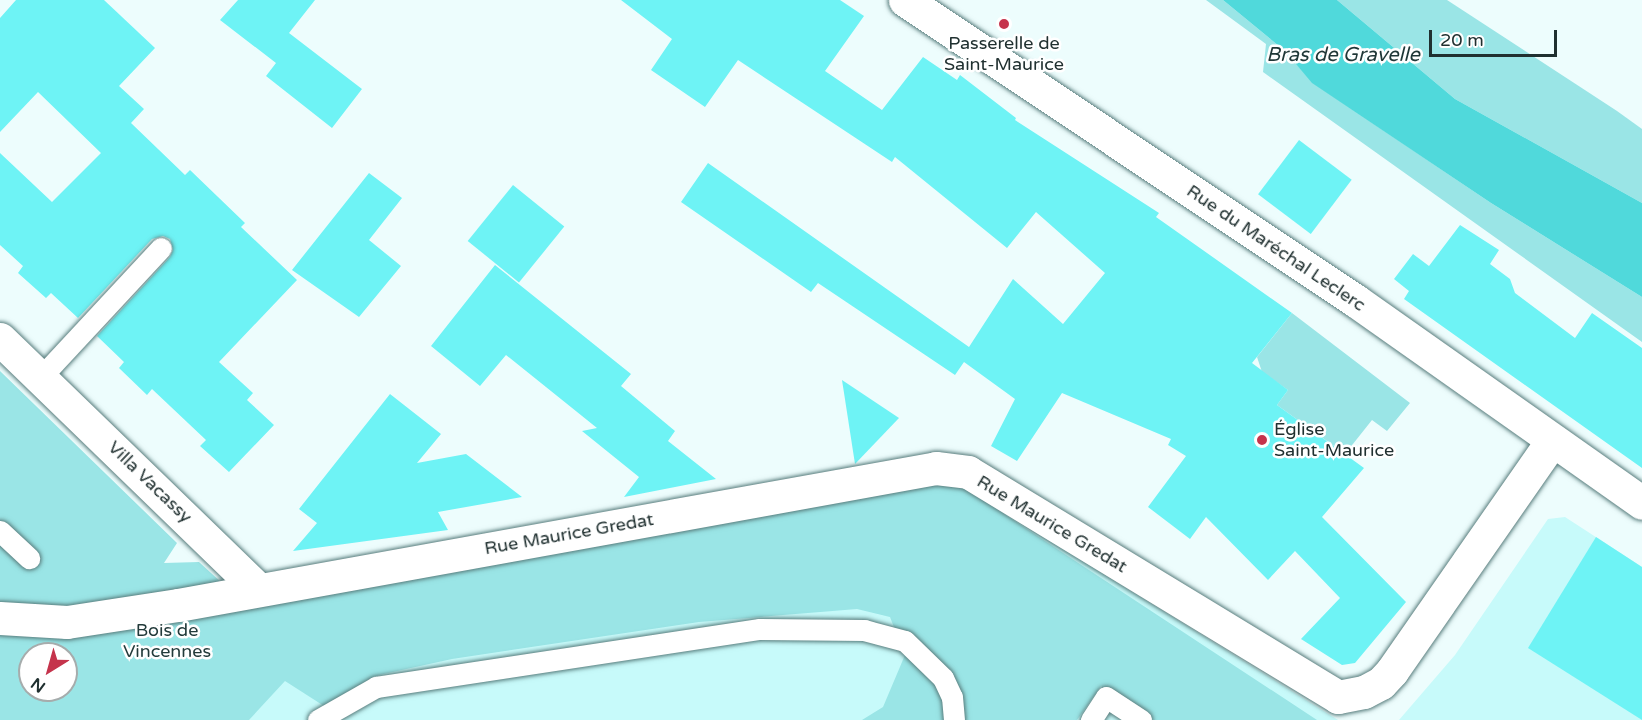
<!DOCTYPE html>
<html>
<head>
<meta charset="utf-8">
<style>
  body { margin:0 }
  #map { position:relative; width:1642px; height:720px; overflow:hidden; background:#edfdfd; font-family:"Varela Round",sans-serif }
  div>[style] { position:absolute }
  .built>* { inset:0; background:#c7fafa }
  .green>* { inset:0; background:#9ae5e6 }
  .water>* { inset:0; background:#50d9db }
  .building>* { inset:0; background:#6ef3f5; transform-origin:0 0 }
  .roads { filter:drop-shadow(0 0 2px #587d7d) drop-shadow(0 0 2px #587d7d) }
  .lane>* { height:21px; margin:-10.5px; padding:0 10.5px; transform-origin:10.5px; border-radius:10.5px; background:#fff }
  .street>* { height:33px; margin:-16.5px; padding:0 16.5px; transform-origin:16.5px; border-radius:16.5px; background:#fff }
  .secondary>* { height:33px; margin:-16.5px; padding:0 16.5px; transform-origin:16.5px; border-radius:16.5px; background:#fff }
  .dots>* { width:16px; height:16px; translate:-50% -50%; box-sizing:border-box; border:3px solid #fff; border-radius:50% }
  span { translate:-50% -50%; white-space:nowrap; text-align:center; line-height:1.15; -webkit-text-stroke:5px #fff; paint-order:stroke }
  .poi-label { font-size:18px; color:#203030 }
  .left { translate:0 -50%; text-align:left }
  .street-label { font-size:18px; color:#203030 }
  .park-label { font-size:18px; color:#233b3b }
  .water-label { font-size:20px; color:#1f3737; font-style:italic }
  .north { position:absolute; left:18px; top:642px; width:60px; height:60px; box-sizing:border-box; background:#fff; border:2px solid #a6acac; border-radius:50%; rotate:217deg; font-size:16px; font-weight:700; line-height:24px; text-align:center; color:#203030 }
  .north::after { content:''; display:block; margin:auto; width:21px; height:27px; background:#c5344c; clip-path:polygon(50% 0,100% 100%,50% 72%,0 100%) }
  .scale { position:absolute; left:1429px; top:30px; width:128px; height:27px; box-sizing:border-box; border:3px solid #203030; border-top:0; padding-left:8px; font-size:18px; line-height:21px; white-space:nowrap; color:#203030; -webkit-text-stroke:4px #fff; paint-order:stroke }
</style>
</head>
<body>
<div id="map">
  <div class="built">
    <i style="clip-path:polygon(977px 495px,1338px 720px,248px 720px,357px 600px)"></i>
    <i style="clip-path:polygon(1565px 517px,1642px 567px,1642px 720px,1399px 720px,1455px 655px,1548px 519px)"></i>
  </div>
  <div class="green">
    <i style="clip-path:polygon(1206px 0,1223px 0,1285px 51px,1313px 83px,1491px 203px,1642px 297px,1642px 342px,1263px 72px,1266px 44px)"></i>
    <i style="clip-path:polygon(1337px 0,1447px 0,1617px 111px,1642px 129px,1642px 203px,1455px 99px)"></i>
    <i style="clip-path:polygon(1292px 313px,1410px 403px,1387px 431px,1372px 420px,1345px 454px,1277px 405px,1288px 390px,1262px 372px,1257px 357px)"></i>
    <i style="clip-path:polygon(evenodd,0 371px,177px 543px,164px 563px,199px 562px,234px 594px,968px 472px,1004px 514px,1317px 720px,1154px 720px,1101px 686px,1077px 720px,862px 720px,883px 707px,905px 655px,890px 617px,857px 609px,699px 622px,452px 659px,379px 675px,324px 706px,285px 681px,249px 720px,0 720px,0 371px,30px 654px,66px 654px,66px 690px,30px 690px,30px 654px)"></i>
  </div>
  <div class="water">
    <i style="clip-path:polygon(1223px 0,1337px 0,1455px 99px,1642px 203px,1642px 297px,1491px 203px,1312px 83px,1285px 51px)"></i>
  </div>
  <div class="building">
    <i style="clip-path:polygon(16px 0,104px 0,155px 48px,119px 86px,144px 109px,131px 123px,185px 175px,190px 170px,245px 223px,241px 227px,297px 280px,219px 362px,253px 393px,247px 400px,274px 425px,229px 472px,200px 446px,206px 440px,152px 389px,147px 395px,119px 368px,124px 362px,97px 336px,170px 257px,173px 250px,170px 239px,163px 236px,152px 239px,78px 318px,51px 293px,46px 298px,18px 273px,23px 266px,0 245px,0 153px,52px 202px,101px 153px,38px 92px,0 132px,0 18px)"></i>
    <i style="clip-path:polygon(238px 0,315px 0,289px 33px,362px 89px,332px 128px,266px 76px,276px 63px,220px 20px)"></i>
    <i style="clip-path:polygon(621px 0,840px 0,864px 16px,825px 71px,882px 110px,923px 57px,957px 80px,960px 75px,1016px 118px,1015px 120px,1159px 213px,1156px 217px,1292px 313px,1252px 363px,1288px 390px,1277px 405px,1364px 468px,1322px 517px,1406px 602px,1355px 663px,1342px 665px,1301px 639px,1340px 598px,1295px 551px,1268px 580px,1206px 517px,1190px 539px,1148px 507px,1186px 456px,1168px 445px,1171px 439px,1062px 393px,1017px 461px,991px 446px,1015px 399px,964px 362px,955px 375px,818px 283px,811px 292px,681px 202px,708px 163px,969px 347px,1013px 279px,1063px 324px,1105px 273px,1036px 212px,1007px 248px,895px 157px,892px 162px,738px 60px,705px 107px,651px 70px,672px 39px)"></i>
    <i style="left:1299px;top:140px;width:66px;height:68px;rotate:37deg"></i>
    <i style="clip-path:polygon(369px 173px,402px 198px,369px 240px,401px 266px,359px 317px,292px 270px)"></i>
    <i style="left:513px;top:185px;width:66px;height:72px;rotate:39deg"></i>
    <i style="clip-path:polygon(1460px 225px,1499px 250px,1490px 264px,1510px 279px,1515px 293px,1575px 338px,1592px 313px,1642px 348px,1642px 468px,1404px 299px,1409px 291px,1394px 279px,1413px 254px,1429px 266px)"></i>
    <i style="clip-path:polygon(495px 265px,631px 374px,621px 386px,675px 431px,668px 441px,716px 479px,624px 497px,639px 477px,582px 431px,597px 428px,506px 355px,480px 386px,431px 346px)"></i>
    <i style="clip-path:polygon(842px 380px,899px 418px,855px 464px)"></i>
    <i style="clip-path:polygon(390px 394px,441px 434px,417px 463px,466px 454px,522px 497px,438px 512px,448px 530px,293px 551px,317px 523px,299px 509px)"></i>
    <i style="clip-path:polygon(1596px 537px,1642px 567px,1642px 720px,1528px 648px)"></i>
  </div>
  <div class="roads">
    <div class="lane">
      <i style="left:41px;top:377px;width:176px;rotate:-47.1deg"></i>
      <i style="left:0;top:531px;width:40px;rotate:43deg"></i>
      <i style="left:318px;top:720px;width:67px;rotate:-29.6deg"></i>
      <i style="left:376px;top:687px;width:388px;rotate:-8.6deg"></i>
      <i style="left:760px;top:629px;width:104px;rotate:0.6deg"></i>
      <i style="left:864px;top:630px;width:42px;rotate:15deg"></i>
      <i style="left:905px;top:641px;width:53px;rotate:44.2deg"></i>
      <i style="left:943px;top:678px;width:21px;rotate:65deg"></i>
      <i style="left:952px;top:697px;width:23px;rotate:85deg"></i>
      <i style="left:1091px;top:720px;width:27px;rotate:-57deg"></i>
      <i style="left:1106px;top:697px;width:42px;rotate:33.3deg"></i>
    </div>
    <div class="street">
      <i style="left:0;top:339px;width:359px;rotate:44.1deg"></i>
      <i style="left:0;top:618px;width:67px;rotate:3.4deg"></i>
      <i style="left:67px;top:622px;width:112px;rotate:-8.7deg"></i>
      <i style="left:178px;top:605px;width:770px;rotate:-10.24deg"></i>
      <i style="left:936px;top:468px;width:32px;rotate:7deg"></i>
      <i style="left:968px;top:472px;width:433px;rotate:31.3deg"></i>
      <i style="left:1338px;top:697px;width:26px;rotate:-11deg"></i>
      <i style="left:1364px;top:692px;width:19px;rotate:-28deg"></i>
      <i style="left:1381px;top:683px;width:16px;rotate:-47deg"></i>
      <i style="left:1392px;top:671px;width:280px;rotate:-55.2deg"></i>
    </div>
    <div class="secondary">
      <i style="left:905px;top:0;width:542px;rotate:33.72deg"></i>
      <i style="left:1356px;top:301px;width:350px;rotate:35.2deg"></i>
    </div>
  </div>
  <div class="dots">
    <i style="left:1004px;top:24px;background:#c5344c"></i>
    <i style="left:1262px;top:440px;background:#c5344c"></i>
  </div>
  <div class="poi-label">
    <span style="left:1004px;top:54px">Passerelle de<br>Saint-Maurice</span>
    <span class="left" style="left:1274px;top:440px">Église<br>Saint-Maurice</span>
  </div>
  <div class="street-label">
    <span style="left:1276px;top:248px;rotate:34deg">Rue du Maréchal Leclerc</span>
    <span style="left:150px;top:482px;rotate:44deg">Villa Vacassy</span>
    <span style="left:1052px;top:524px;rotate:31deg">Rue Maurice Gredat</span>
    <span style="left:569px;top:534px;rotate:-10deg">Rue Maurice Gredat</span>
  </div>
  <div class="park-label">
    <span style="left:167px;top:641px">Bois de<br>Vincennes</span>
  </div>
  <div class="water-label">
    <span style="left:1343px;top:55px">Bras de Gravelle</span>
  </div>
  <div class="north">N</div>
  <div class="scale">20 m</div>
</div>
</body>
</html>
